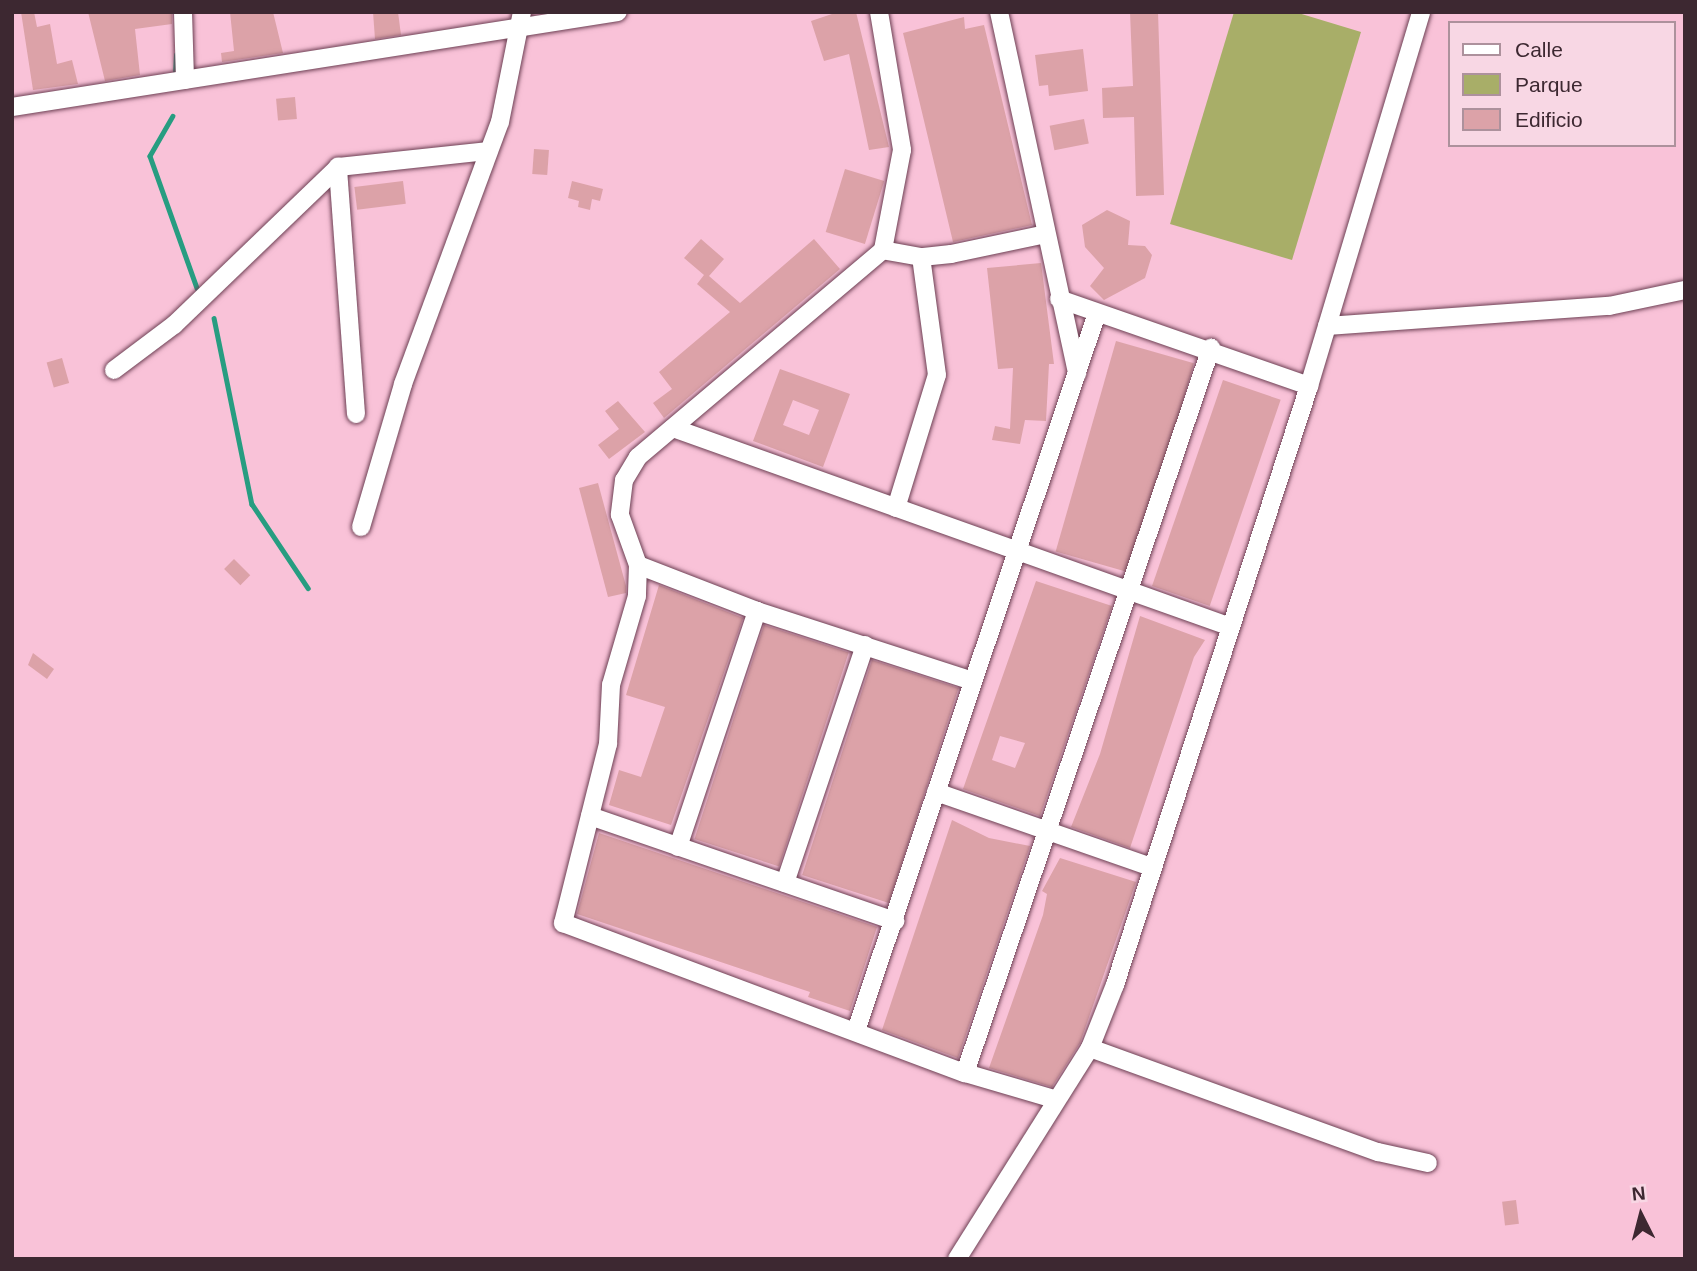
<!DOCTYPE html>
<html>
<head>
<meta charset="utf-8">
<style>
  body { margin:0 }
  #map { position:relative; width:1697px; height:1271px; overflow:hidden; background:#f9c2d8; font-family:Arial,sans-serif }
  div>[style] { position:absolute }
  .green>* { inset:0; background:#a8ae68 }
  .stream>* { height:4.5px; margin:-2.25px; padding:0 2.25px; transform-origin:2.25px; border-radius:2.25px; background:#279d81 }
  .building>* { inset:0; background:#dca2a8; transform-origin:0 0 }
  .roads { filter:drop-shadow(0 0 2px #6d4054) drop-shadow(0 0 2px #6d4054) }
  .minor>* { height:18px; margin:-9px; padding:0 9px; transform-origin:9px; border-radius:9px; background:#fff }
  span { translate:-50% -50%; white-space:nowrap; text-align:center; line-height:1.15; -webkit-text-stroke:5px #f8d7e4; paint-order:stroke }
  .frame { position:absolute; inset:0; border:14px solid #3d2831; pointer-events:none }
  .legend { position:absolute; left:1448px; top:21px; width:228px; height:126px; box-sizing:border-box; background:#f8d7e4; border:2px solid #ad919c; margin:0; padding:9px 12px; list-style:none; font-size:21px; color:#3d2831 }
  .legend li { display:flex; align-items:center; gap:14px; height:35px }
  .legend b { width:35px; border:2px solid #ad919c }
  .north { position:absolute; left:1606px; top:1180px; width:70px; height:70px; -webkit-text-stroke:5px #f8d7e4; paint-order:stroke; rotate:354deg; font-size:19px; font-weight:700; line-height:28px; text-align:center; color:#3d2831 }
  .north::after { content:''; display:block; margin:auto; width:24px; height:32px; background:#3d2831; clip-path:polygon(50% 0,100% 100%,50% 72%,0 100%) }
</style>
</head>
<body>
<div id="map">
  <div class="green">
    <i style="clip-path:polygon(1234px 12px,1295px 12px,1361px 32px,1292px 260px,1170px 224px)"></i>
  </div>
  <div class="stream">
    <i style="left:175px;top:74px;width:19px;rotate:-87deg"></i>
    <i style="left:173px;top:116px;width:46px;rotate:119.9deg"></i>
    <i style="left:150px;top:156px;width:140px;rotate:70.4deg"></i>
    <i style="left:214px;top:318px;width:190px;rotate:78.5deg"></i>
    <i style="left:252px;top:504px;width:101px;rotate:56.3deg"></i>
  </div>
  <div class="building">
    <i style="clip-path:polygon(21px 12px,34px 12px,37px 27px,50px 24px,57px 64px,72px 60px,78px 84px,33px 90px)"></i>
    <i style="clip-path:polygon(88px 12px,172px 12px,172px 24px,135px 29px,140px 75px,105px 81px)"></i>
    <i style="clip-path:polygon(230px 12px,273px 12px,283px 53px,222px 62px,221px 53px,234px 51px)"></i>
    <i style="clip-path:polygon(373px 12px,398px 12px,401px 35px,375px 39px)"></i>
    <i style="clip-path:polygon(838px 12px,856px 12px,889px 147px,869px 150px,849px 54px,824px 61px,811px 21px)"></i>
    <i style="clip-path:polygon(1130px 12px,1158px 12px,1164px 195px,1136px 196px,1134px 117px,1103px 118px,1102px 88px,1133px 86px)"></i>
    <i style="clip-path:polygon(964px 17px,965px 29px,984px 25px,1032px 225px,953px 242px,903px 33px)"></i>
    <i style="clip-path:polygon(1083px 49px,1088px 91px,1049px 96px,1048px 85px,1039px 86px,1035px 55px)"></i>
    <i style="left:295px;top:97px;width:22px;height:19px;rotate:85deg"></i>
    <i style="left:1084px;top:119px;width:25px;height:35px;rotate:79deg"></i>
    <i style="left:534px;top:149px;width:15px;height:25px;rotate:4deg"></i>
    <i style="left:845px;top:169px;width:41px;height:66px;rotate:17deg"></i>
    <i style="left:403px;top:181px;width:23px;height:49px;rotate:83deg"></i>
    <i style="clip-path:polygon(572px 181px,603px 189px,600px 201px,592px 199px,590px 210px,578px 207px,579px 201px,568px 198px)"></i>
    <i style="clip-path:polygon(1107px 210px,1130px 221px,1128px 245px,1145px 246px,1152px 255px,1145px 278px,1104px 300px,1090px 286px,1104px 268px,1085px 247px,1082px 225px)"></i>
    <i style="clip-path:polygon(701px 239px,724px 259px,709px 276px,740px 303px,814px 239px,840px 269px,664px 418px,653px 403px,672px 389px,659px 372px,730px 312px,697px 284px,704px 275px,684px 258px)"></i>
    <i style="clip-path:polygon(1041px 263px,1054px 364px,1049px 364px,1046px 421px,1025px 420px,1020px 444px,992px 440px,995px 426px,1010px 429px,1013px 368px,998px 369px,987px 268px)"></i>
    <i style="left:1116px;top:341px;width:81px;height:219px;rotate:16deg"></i>
    <i style="left:62px;top:358px;width:26px;height:16px;rotate:74deg"></i>
    <i style="clip-path:polygon(evenodd,780px 369px,850px 394px,823px 467px,753px 441px,780px 369px,793px 400px,819px 410px,809px 435px,783px 425px,793px 400px)"></i>
    <i style="left:1223px;top:380px;width:61px;height:218px;rotate:19deg"></i>
    <i style="clip-path:polygon(618px 401px,645px 432px,609px 459px,598px 445px,619px 429px,605px 411px)"></i>
    <i style="clip-path:polygon(598px 483px,626px 586px,626px 593px,608px 597px,579px 488px)"></i>
    <i style="left:234px;top:559px;width:23px;height:14px;rotate:45deg"></i>
    <i style="clip-path:polygon(evenodd,1036px 581px,1112px 606px,1040px 816px,963px 789px,1036px 581px,1000px 736px,1025px 743px,1015px 768px,992px 760px,1000px 736px)"></i>
    <i style="clip-path:polygon(659px 585px,743px 618px,671px 825px,609px 805px,619px 770px,641px 777px,665px 707px,626px 695px)"></i>
    <i style="clip-path:polygon(1140px 616px,1205px 640px,1194px 657px,1130px 848px,1071px 827px,1100px 754px)"></i>
    <i style="left:764px;top:625px;width:89px;height:225px;rotate:18deg"></i>
    <i style="clip-path:polygon(33px 653px,54px 669px,47px 679px,28px 665px)"></i>
    <i style="left:872px;top:660px;width:91px;height:226px;rotate:18deg"></i>
    <i style="clip-path:polygon(952px 820px,989px 838px,1030px 846px,958px 1058px,882px 1030px)"></i>
    <i style="clip-path:polygon(599px 833px,877px 927px,850px 1011px,808px 997px,810px 992px,577px 914px)"></i>
    <i style="clip-path:polygon(1060px 858px,1136px 882px,1080px 1043px,1052px 1087px,989px 1068px,1043px 915px,1047px 894px,1042px 891px)"></i>
    <i style="left:1516px;top:1200px;width:24px;height:14px;rotate:83deg"></i>
  </div>
  <div class="roads">
    <div class="minor">
      <i style="left:183px;top:12px;width:68px;rotate:88.3deg"></i>
      <i style="left:879px;top:12px;width:140px;rotate:80.5deg"></i>
      <i style="left:902px;top:150px;width:102px;rotate:100.8deg"></i>
      <i style="left:999px;top:12px;width:370px;rotate:77.8deg"></i>
      <i style="left:12px;top:107px;width:613px;rotate:-8.91deg"></i>
      <i style="left:1046px;top:234px;width:97px;rotate:168.1deg"></i>
      <i style="left:951px;top:254px;width:30px;rotate:174deg"></i>
      <i style="left:921px;top:257px;width:39px;rotate:-170deg"></i>
      <i style="left:883px;top:250px;width:321px;rotate:139.8deg"></i>
      <i style="left:638px;top:457px;width:27px;rotate:121deg"></i>
      <i style="left:624px;top:480px;width:35px;rotate:97deg"></i>
      <i style="left:620px;top:515px;width:53px;rotate:70.2deg"></i>
      <i style="left:638px;top:565px;width:31px;rotate:92deg"></i>
      <i style="left:637px;top:596px;width:93px;rotate:106.3deg"></i>
      <i style="left:611px;top:685px;width:59px;rotate:92.9deg"></i>
      <i style="left:608px;top:744px;width:185px;rotate:104.1deg"></i>
      <i style="left:563px;top:923px;width:429px;rotate:20.5deg"></i>
      <i style="left:965px;top:1073px;width:93px;rotate:16.3deg"></i>
      <i style="left:1059px;top:299px;width:265px;rotate:19.2deg"></i>
      <i style="left:1327px;top:326px;width:283px;rotate:-4.1deg"></i>
      <i style="left:1609px;top:306px;width:78px;rotate:-11.9deg"></i>
      <i style="left:114px;top:370px;width:75px;rotate:-36.9deg"></i>
      <i style="left:174px;top:325px;width:228px;rotate:-43.9deg"></i>
      <i style="left:356px;top:414px;width:248px;rotate:-94.2deg"></i>
      <i style="left:338px;top:167px;width:150px;rotate:-6.1deg"></i>
      <i style="left:673px;top:428px;width:589px;rotate:19.63deg"></i>
      <i style="left:896px;top:508px;width:139px;rotate:-72.9deg"></i>
      <i style="left:937px;top:375px;width:119px;rotate:-97.7deg"></i>
      <i style="left:361px;top:527px;width:149px;rotate:-73.6deg"></i>
      <i style="left:403px;top:384px;width:279px;rotate:-69.7deg"></i>
      <i style="left:500px;top:122px;width:112px;rotate:-78.7deg"></i>
      <i style="left:638px;top:565px;width:128px;rotate:21.1deg"></i>
      <i style="left:757px;top:611px;width:227px;rotate:18deg"></i>
      <i style="left:936px;top:792px;width:228px;rotate:19.2deg"></i>
      <i style="left:590px;top:816px;width:323px;rotate:19deg"></i>
      <i style="left:678px;top:847px;width:249px;rotate:-71.5deg"></i>
      <i style="left:785px;top:883px;width:251px;rotate:-71.4deg"></i>
      <i style="left:856px;top:1031px;width:757px;rotate:-71.45deg"></i>
      <i style="left:1090px;top:1048px;width:306px;rotate:19.9deg"></i>
      <i style="left:1378px;top:1152px;width:51px;rotate:12.4deg"></i>
      <i style="left:965px;top:1073px;width:766px;rotate:-71.26deg"></i>
      <i style="left:957px;top:1259px;width:249px;rotate:-57.8deg"></i>
      <i style="left:1090px;top:1048px;width:68px;rotate:-68.4deg"></i>
      <i style="left:1115px;top:985px;width:630px;rotate:-72.05deg"></i>
      <i style="left:1309px;top:386px;width:390px;rotate:-73.3deg"></i>
    </div>
  </div>
  <div class="frame"></div>
  <ul class="legend">
  <li><b style="height:9px;background:#fff"></b>Calle</li>
  <li><b style="height:19px;background:#a8ae68"></b>Parque</li>
  <li><b style="height:19px;background:#dca2a8"></b>Edificio</li>
  </ul>
  <div class="north">N</div>
</div>
</body>
</html>
